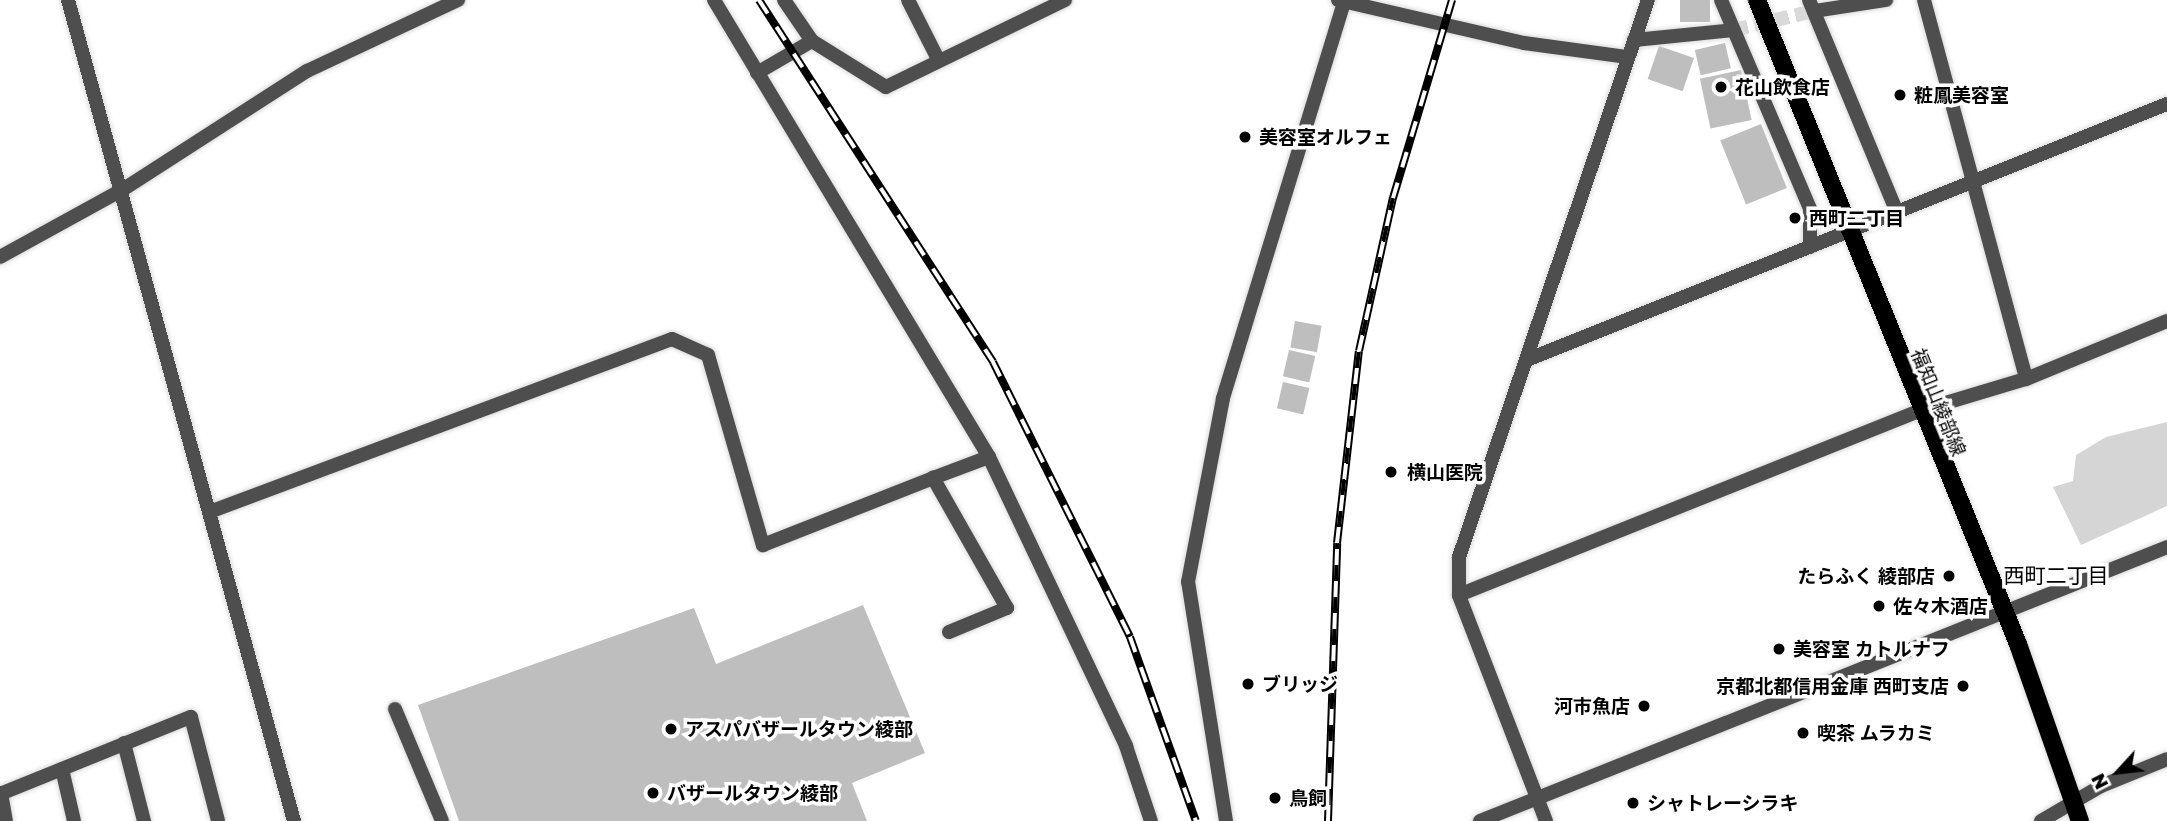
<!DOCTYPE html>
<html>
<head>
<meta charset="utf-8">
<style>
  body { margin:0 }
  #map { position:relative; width:2167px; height:821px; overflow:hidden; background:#fff; font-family:"Golos Text","Noto Sans JP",sans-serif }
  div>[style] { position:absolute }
  .green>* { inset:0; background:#d5d5d5 }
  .building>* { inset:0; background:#bebebe; transform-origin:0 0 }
  .minor-tunnel>* { height:14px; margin-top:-7px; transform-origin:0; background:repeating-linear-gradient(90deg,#d9d9d9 0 14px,transparent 0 21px) }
  .roads { filter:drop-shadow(0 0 2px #dbdbdb) drop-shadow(0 0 2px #dbdbdb) }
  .service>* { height:14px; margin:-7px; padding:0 7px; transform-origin:7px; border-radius:7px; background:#4e4e4e }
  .minor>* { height:14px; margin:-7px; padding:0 7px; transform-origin:7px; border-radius:7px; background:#4e4e4e }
  .tertiary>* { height:14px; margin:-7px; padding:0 7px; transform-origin:7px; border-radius:7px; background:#4e4e4e }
  .primary>* { height:18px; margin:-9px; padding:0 9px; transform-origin:9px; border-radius:9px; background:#000 }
  .rail>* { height:8px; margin-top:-4px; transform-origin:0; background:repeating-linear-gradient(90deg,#fff 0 16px,#000 0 32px); box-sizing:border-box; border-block:2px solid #000 }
  .dots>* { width:19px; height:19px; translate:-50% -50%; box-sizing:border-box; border:4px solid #fff; border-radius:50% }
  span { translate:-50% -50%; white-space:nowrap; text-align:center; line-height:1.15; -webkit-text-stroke:7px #fff; paint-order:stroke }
  .poi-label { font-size:19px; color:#000; font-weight:700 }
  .left { translate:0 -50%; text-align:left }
  .right { translate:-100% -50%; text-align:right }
  .street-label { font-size:19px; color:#000 }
  .neighbourhood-label { font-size:21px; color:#000 }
  .north { position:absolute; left:2083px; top:737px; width:70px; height:70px; -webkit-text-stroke:5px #fff; paint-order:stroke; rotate:243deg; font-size:19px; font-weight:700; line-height:28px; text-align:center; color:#000 }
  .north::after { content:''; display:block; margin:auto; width:24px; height:32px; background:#000; clip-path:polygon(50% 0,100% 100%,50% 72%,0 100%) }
</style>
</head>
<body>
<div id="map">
  <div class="green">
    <i style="clip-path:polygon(2167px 422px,2167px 506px,2081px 545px,2053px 487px,2073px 481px,2076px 455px,2106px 437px)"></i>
  </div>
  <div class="building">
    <i style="left:1680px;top:0;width:30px;height:22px"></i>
    <i style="left:1725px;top:43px;width:26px;height:31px;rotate:77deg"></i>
    <i style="left:1659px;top:46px;width:37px;height:35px;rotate:19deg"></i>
    <i style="left:1741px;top:70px;width:51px;height:42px;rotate:78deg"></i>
    <i style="left:1761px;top:124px;width:69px;height:44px;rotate:68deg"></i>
    <i style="left:1295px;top:321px;width:27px;height:27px;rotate:10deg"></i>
    <i style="left:1289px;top:350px;width:27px;height:27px;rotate:13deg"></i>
    <i style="left:1283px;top:382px;width:27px;height:27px;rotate:13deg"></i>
    <i style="clip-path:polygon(863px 605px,925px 753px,852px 783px,867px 821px,459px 821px,418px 705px,694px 608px,716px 664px)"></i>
  </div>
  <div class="minor-tunnel">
    <i style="left:1734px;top:30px;width:82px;rotate:-13.4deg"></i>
  </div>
  <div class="roads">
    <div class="service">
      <i style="left:1814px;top:11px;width:73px;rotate:-8.7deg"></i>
      <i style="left:395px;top:709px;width:121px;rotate:67.2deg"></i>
      <i style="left:124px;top:743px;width:81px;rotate:75.6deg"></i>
      <i style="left:62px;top:769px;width:53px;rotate:77deg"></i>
      <i style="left:1px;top:793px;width:28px;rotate:80deg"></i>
      <i style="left:0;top:794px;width:206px;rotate:-22deg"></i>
      <i style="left:191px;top:717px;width:107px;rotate:75.4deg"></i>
    </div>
    <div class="minor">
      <i style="left:714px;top:0;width:533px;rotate:58.96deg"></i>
      <i style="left:989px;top:457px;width:320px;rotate:64.6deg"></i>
      <i style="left:1126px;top:746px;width:79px;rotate:71.6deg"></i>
      <i style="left:784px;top:0;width:50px;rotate:55.7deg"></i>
      <i style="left:908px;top:0;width:68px;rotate:63.1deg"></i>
      <i style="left:1338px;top:0;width:191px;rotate:13deg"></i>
      <i style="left:1524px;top:43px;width:105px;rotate:7.7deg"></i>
      <i style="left:1721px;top:0;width:227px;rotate:66.9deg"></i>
      <i style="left:1810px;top:209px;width:38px;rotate:90deg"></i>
      <i style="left:1809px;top:0;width:230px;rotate:67.5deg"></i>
      <i style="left:1924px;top:0;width:392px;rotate:74.9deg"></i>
      <i style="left:1634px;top:40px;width:100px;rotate:-5.7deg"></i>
      <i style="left:757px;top:73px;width:64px;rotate:-30.2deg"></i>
      <i style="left:812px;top:41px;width:87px;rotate:31.9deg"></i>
      <i style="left:886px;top:87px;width:199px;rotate:-25.9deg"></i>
      <i style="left:0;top:257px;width:139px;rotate:-28.8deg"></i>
      <i style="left:122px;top:190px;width:220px;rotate:-32.8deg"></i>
      <i style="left:307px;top:71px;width:167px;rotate:-25.2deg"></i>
      <i style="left:1529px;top:359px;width:687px;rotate:-21.79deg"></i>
      <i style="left:212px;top:511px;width:491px;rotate:-20.5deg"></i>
      <i style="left:672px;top:339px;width:39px;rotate:24deg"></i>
      <i style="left:708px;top:355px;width:198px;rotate:73.9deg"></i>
      <i style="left:763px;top:545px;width:183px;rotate:-21.5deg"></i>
      <i style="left:1459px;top:595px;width:495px;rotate:-21.8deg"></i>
      <i style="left:1919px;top:411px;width:112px;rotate:-16.7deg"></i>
      <i style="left:2026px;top:379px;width:152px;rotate:-22.4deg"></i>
      <i style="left:949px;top:632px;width:63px;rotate:-22.5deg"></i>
      <i style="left:1007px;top:608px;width:150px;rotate:-119.6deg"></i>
      <i style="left:933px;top:478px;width:60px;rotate:-20.6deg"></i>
      <i style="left:1226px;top:821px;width:242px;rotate:-99deg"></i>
      <i style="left:1188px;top:582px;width:187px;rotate:-79.2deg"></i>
      <i style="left:1223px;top:398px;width:416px;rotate:-73deg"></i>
      <i style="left:1546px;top:821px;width:242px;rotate:-111.1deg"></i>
      <i style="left:1459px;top:595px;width:38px;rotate:-90deg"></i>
      <i style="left:1459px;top:557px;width:588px;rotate:-71.26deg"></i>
      <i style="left:2041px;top:821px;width:69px;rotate:-30.3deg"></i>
      <i style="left:2101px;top:786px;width:71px;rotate:-22.2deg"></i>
    </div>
    <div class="tertiary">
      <i style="left:68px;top:0;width:852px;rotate:74.61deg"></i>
      <i style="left:1480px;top:821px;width:740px;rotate:-21.74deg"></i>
    </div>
    <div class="primary">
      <i style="left:1757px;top:0;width:695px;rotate:67.94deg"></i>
      <i style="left:2018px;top:644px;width:188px;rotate:70.7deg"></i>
    </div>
  </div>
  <div class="rail">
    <i style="left:759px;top:0;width:431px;rotate:57.1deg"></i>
    <i style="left:993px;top:362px;width:307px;rotate:63.5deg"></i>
    <i style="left:1130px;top:637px;width:195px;rotate:70.3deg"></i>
    <i style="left:1328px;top:821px;width:278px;rotate:-88.1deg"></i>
    <i style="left:1337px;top:543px;width:193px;rotate:-83.5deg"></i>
    <i style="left:1359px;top:351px;width:157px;rotate:-77.5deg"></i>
    <i style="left:1393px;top:198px;width:207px;rotate:-73.4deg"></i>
  </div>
  <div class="dots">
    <i style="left:1721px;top:87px;background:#000"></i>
    <i style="left:1900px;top:95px;background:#000"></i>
    <i style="left:1245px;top:137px;background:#000"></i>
    <i style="left:1795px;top:218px;background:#000"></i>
    <i style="left:1391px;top:472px;background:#000"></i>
    <i style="left:1949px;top:576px;background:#000"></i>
    <i style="left:1879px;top:606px;background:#000"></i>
    <i style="left:1779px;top:649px;background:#000"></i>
    <i style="left:1248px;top:684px;background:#000"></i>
    <i style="left:1963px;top:686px;background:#000"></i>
    <i style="left:1644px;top:706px;background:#000"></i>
    <i style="left:671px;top:729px;background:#000"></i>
    <i style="left:1803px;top:733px;background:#000"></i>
    <i style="left:653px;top:793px;background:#000"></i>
    <i style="left:1275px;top:798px;background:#000"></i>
    <i style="left:1633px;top:803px;background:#000"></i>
  </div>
  <div class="poi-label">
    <span class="left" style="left:1735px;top:87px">花山飲食店</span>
    <span class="left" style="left:1914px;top:95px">粧鳳美容室</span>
    <span class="left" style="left:1259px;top:137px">美容室オルフェ</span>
    <span class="left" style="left:1809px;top:218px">西町二丁目</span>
    <span class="left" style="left:1407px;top:472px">横山医院</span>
    <span class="right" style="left:1935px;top:576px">たらふく 綾部店</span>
    <span class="left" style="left:1893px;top:606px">佐々木酒店</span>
    <span class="left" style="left:1793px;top:649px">美容室 カトルナフ</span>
    <span class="left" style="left:1262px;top:684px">ブリッジ</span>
    <span class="right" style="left:1949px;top:686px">京都北都信用金庫 西町支店</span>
    <span class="right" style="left:1630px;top:706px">河市魚店</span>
    <span class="left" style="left:685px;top:729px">アスパバザールタウン綾部</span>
    <span class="left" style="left:1817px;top:733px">喫茶 ムラカミ</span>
    <span class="left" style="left:667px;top:793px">バザールタウン綾部</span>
    <span class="left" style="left:1289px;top:798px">鳥飼</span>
    <span class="left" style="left:1647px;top:803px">シャトレーシラキ</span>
  </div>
  <div class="street-label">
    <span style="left:1939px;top:402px;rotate:68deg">福知山綾部線</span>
  </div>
  <div class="neighbourhood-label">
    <span style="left:2056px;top:575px">西町二丁目</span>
  </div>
  <div class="north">N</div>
</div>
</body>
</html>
